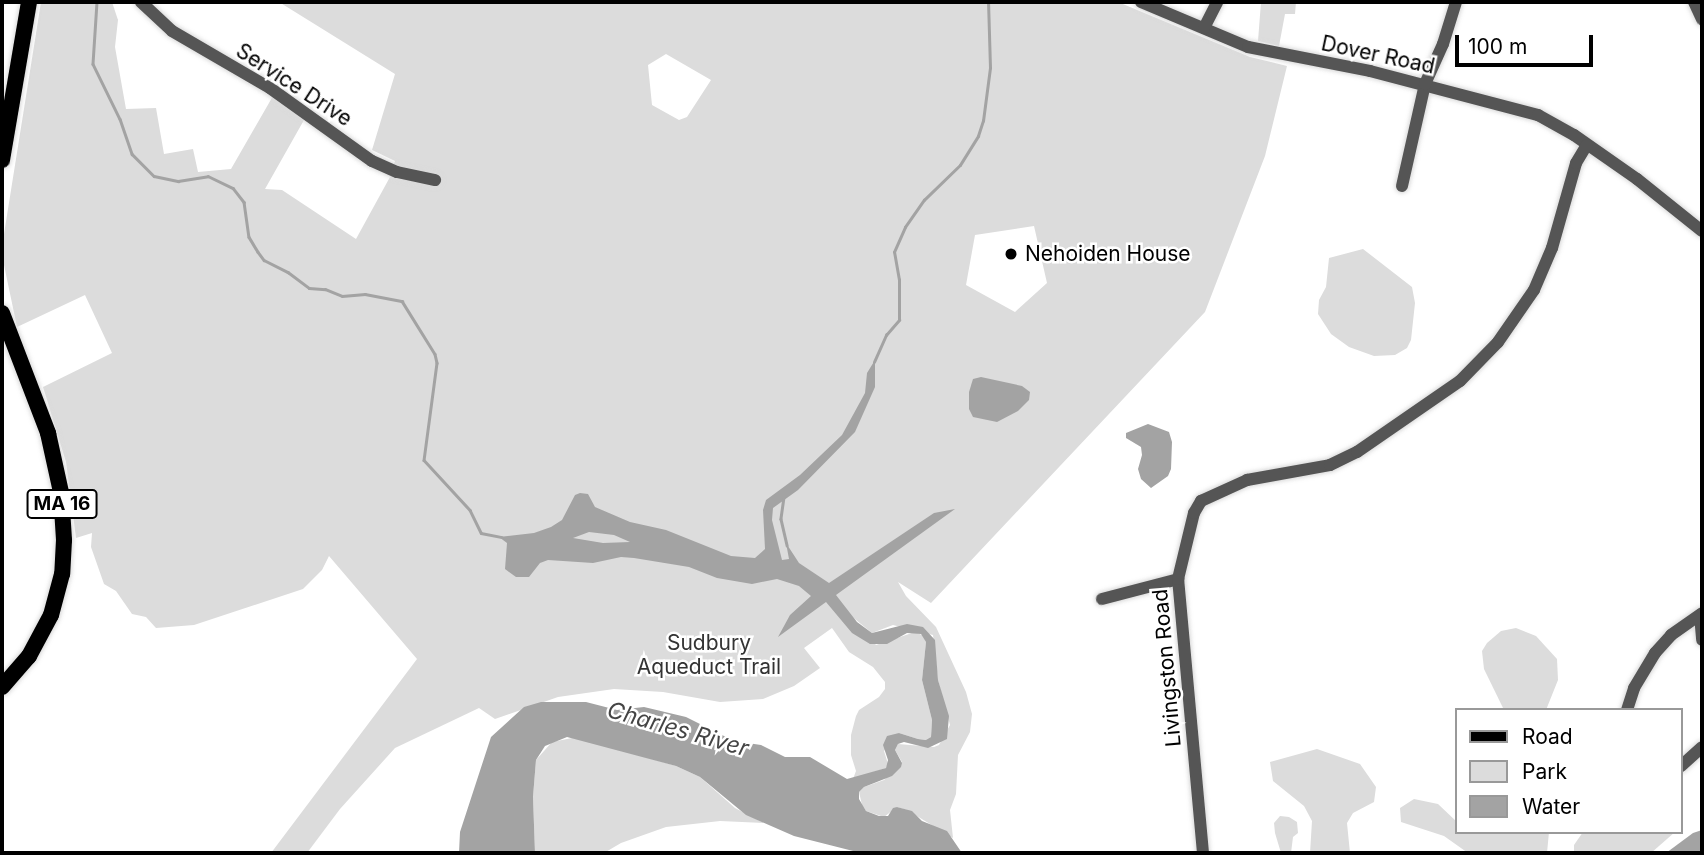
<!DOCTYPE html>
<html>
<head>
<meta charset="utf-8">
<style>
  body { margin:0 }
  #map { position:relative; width:1704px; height:855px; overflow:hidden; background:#fff; font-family:Inter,sans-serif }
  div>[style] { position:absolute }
  .green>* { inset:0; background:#dcdcdc }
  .water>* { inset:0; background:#a3a3a3 }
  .stream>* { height:2.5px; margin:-1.25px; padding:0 1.25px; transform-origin:1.25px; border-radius:1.25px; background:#a3a3a3 }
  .roads { filter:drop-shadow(0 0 2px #dbdbdb) drop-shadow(0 0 2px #dbdbdb) }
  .minor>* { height:12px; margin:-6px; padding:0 6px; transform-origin:6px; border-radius:6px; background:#555 }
  .major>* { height:16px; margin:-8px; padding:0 8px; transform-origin:8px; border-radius:8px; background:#000 }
  .dots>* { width:19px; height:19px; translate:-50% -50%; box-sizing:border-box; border:4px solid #fff; border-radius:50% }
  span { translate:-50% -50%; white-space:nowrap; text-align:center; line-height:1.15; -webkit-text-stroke:5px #fff; paint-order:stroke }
  .shield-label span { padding:2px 5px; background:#fff; border:2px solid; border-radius:5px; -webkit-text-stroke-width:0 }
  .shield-label { font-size:19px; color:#000; font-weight:700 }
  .street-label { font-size:21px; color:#000 }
  .poi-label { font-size:21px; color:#000 }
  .left { translate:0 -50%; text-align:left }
  .park-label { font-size:21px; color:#333 }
  .water-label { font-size:23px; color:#444; font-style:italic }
  .frame { position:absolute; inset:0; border:4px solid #000; pointer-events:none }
  .legend { position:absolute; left:1455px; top:708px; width:228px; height:126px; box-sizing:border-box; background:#fff; border:2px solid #999; margin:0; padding:9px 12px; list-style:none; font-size:21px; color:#000 }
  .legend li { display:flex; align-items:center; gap:14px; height:35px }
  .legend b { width:35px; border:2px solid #999 }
  .scale { position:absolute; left:1455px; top:35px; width:138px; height:32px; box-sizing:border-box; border:4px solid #000; border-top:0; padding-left:9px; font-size:21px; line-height:24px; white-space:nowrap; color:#000; -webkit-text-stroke:5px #fff; paint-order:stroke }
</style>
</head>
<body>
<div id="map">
  <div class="green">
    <i style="clip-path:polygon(evenodd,41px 2px,112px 2px,118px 20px,115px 47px,126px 109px,156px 108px,164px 154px,193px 149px,198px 172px,231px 169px,273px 96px,304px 120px,265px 189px,282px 190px,356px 239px,390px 177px,395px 161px,372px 150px,395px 74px,279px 2px,1118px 2px,1250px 57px,1287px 66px,1265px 156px,1205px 312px,931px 603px,898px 582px,906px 596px,936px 627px,966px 692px,972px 714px,970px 732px,958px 755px,956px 794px,950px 810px,953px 838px,907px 810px,897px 807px,884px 817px,866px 811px,862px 805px,859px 792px,864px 787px,884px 780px,902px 762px,895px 750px,898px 744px,934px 747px,939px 745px,950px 725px,938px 680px,933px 635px,893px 625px,872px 633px,850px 615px,876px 645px,915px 632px,924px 636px,926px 642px,922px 680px,932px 720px,931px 737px,927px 740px,918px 739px,899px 733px,884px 751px,888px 764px,886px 768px,853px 779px,856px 771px,851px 755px,851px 735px,856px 716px,859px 710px,879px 697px,885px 689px,885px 682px,873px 667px,849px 652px,832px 628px,804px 648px,820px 668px,794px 686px,763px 699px,720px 702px,663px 692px,614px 689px,558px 697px,495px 719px,479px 708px,395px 748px,340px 809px,307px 853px,271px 853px,417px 659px,329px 556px,322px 570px,303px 589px,194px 625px,156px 628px,146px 617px,132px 614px,116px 591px,104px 584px,91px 547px,92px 533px,76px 538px,66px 462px,43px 387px,112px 353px,85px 295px,17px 327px,4px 265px,4px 234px,41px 2px,666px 54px,711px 80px,687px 117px,679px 120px,652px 105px,648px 65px,666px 54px,41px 2px,1034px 226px,1047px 283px,1015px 312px,966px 285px,975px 235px,1034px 226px)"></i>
    <i style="clip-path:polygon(1261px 2px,1296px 2px,1295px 14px,1285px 14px,1279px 46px,1258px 41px)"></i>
    <i style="clip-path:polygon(1363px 249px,1412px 287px,1415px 303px,1411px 340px,1407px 348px,1395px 355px,1374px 356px,1349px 347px,1331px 334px,1318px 314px,1319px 300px,1326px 287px,1329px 258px)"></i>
    <i style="clip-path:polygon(1516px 628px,1536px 636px,1557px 659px,1558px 680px,1546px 710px,1504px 710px,1484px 669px,1482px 651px,1487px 643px,1501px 631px)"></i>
    <i style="clip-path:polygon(577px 737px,676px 766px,700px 777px,735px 808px,764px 823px,720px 821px,666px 827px,621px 843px,604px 853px,535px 853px,533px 797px,536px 760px,552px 742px)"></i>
    <i style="clip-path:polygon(1317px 749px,1360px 764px,1376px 787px,1374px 802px,1353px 813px,1347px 823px,1350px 853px,1310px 853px,1312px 821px,1304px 806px,1273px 781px,1270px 762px)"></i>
    <i style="clip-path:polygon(1414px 799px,1438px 804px,1457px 822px,1457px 832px,1549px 832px,1547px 853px,1468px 853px,1444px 836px,1401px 822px,1400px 808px)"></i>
    <i style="clip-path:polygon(1280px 816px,1289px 817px,1297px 822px,1298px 833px,1293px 837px,1291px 853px,1281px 853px,1275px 833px,1274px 823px)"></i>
    <i style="clip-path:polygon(1583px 832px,1675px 832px,1651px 853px,1574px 853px,1574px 845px)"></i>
  </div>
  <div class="water">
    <i style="clip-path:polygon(evenodd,875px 360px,875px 387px,855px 432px,798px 490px,773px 508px,772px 520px,782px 560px,789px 559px,786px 543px,799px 563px,829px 583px,934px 513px,955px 509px,836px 595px,857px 622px,872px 633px,907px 624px,923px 627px,935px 640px,938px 680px,949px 716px,947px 739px,928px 748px,904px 742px,898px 744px,895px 750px,902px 763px,901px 767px,892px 776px,864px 787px,859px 792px,859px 799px,866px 811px,879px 816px,888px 816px,893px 808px,897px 807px,912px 811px,922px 821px,947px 831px,962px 853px,861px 853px,794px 836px,746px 815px,700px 777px,676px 766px,567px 737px,545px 746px,536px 760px,533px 797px,535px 853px,459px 853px,460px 832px,491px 737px,524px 707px,541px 702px,586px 702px,617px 710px,644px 707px,686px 717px,734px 741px,761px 745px,785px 757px,810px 757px,847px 779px,886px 768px,888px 760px,883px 745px,887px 736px,899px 733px,918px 739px,926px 740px,931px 737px,932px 720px,922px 680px,926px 642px,921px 634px,907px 633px,887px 644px,870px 644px,852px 633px,826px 602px,778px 637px,790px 615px,811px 596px,799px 586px,777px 579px,752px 584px,717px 578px,689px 567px,634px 558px,621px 557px,593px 563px,548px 560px,540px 563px,529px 577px,516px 577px,505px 569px,507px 543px,499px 537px,534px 533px,551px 527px,562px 520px,575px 495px,580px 493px,588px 494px,595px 507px,630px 522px,666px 530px,731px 556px,755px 558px,765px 549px,763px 510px,766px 500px,800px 475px,842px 435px,865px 393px,867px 373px,875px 360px,589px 532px,614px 535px,630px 542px,603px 543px,573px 538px,589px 532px)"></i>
    <i style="clip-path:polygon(981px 377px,1022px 386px,1030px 392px,1029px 400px,1018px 411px,997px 422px,973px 417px,969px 409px,969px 392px,973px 379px)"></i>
    <i style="clip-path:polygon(1148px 424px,1169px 432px,1172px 442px,1171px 469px,1168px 476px,1151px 488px,1141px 479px,1138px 469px,1142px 455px,1141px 447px,1126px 438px,1126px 433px)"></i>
    <i style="clip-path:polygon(1702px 830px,1702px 853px,1666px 853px,1693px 833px)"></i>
  </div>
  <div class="stream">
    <i style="left:97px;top:2px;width:62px;rotate:93.7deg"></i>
    <i style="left:93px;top:64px;width:61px;rotate:63.9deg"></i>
    <i style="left:120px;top:119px;width:37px;rotate:71deg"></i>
    <i style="left:132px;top:154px;width:31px;rotate:45deg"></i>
    <i style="left:154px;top:176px;width:25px;rotate:12deg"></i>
    <i style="left:178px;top:181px;width:30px;rotate:-9deg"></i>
    <i style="left:208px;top:176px;width:28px;rotate:26deg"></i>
    <i style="left:233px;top:188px;width:18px;rotate:52deg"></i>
    <i style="left:244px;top:202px;width:35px;rotate:82deg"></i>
    <i style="left:249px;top:237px;width:17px;rotate:59deg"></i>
    <i style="left:258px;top:252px;width:10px;rotate:53deg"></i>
    <i style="left:264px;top:260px;width:27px;rotate:27deg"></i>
    <i style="left:288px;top:272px;width:26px;rotate:37deg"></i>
    <i style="left:309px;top:288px;width:16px;rotate:4deg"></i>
    <i style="left:325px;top:289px;width:18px;rotate:22deg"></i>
    <i style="left:342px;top:296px;width:23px;rotate:-5deg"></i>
    <i style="left:365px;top:294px;width:38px;rotate:11deg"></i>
    <i style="left:402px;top:301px;width:62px;rotate:58.1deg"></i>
    <i style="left:435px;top:354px;width:9px;rotate:77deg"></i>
    <i style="left:437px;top:363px;width:98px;rotate:97.6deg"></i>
    <i style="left:424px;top:460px;width:68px;rotate:47.4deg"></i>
    <i style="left:470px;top:510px;width:25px;rotate:64deg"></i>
    <i style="left:481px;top:533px;width:21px;rotate:11deg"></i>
    <i style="left:874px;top:362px;width:30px;rotate:-66deg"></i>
    <i style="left:886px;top:335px;width:20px;rotate:-49deg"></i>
    <i style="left:899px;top:320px;width:40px;rotate:-90deg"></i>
    <i style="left:899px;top:280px;width:28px;rotate:-100deg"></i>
    <i style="left:894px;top:252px;width:27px;rotate:-66deg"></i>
    <i style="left:905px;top:227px;width:33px;rotate:-55deg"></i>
    <i style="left:924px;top:200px;width:50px;rotate:-44.2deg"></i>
    <i style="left:960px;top:165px;width:34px;rotate:-58deg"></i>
    <i style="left:978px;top:136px;width:16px;rotate:-72deg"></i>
    <i style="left:983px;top:121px;width:53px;rotate:-82.5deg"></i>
    <i style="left:990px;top:68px;width:66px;rotate:-91.7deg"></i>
    <i style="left:784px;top:497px;width:22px;rotate:98deg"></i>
    <i style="left:781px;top:519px;width:27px;rotate:77deg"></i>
  </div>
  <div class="roads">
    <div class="minor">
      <i style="left:141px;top:2px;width:42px;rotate:43.1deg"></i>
      <i style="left:172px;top:31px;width:113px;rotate:30.2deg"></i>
      <i style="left:270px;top:88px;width:125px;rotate:35.6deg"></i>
      <i style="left:372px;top:161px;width:27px;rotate:24deg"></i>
      <i style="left:397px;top:172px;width:39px;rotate:12deg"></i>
      <i style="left:1141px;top:2px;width:116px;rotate:22.8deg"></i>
      <i style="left:1248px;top:47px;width:124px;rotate:11.1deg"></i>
      <i style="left:1370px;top:71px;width:174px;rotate:14.7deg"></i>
      <i style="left:1538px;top:115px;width:41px;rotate:29.1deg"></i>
      <i style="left:1574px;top:135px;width:77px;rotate:34.9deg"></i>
      <i style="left:1637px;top:179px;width:83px;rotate:38.7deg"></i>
      <i style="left:1694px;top:2px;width:19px;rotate:65deg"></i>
      <i style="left:1204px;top:28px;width:29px;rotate:-63deg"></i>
      <i style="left:1402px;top:186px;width:105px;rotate:-77.3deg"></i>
      <i style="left:1425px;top:84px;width:44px;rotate:-65.8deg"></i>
      <i style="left:1443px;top:44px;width:44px;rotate:-72.8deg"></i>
      <i style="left:1102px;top:599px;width:79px;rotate:-14.7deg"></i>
      <i style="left:1700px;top:615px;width:25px;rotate:85deg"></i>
      <i style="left:1627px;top:710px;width:23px;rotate:-72deg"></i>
      <i style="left:1634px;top:688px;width:41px;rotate:-59deg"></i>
      <i style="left:1655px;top:653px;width:24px;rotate:-48deg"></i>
      <i style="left:1671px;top:635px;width:38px;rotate:-35deg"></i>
      <i style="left:1681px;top:766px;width:28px;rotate:-42deg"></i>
      <i style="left:1203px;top:853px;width:275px;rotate:-95.2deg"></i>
      <i style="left:1178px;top:579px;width:68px;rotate:-76.4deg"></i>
      <i style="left:1194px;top:513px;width:14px;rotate:-60deg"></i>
      <i style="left:1201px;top:501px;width:51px;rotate:-24.5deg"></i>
      <i style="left:1247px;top:480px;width:84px;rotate:-10.2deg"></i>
      <i style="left:1330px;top:465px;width:30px;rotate:-26deg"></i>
      <i style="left:1357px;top:452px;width:125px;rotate:-34.6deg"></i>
      <i style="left:1460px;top:381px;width:54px;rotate:-45.7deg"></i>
      <i style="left:1498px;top:342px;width:63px;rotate:-55.3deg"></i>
      <i style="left:1534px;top:290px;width:46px;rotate:-66.8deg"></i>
      <i style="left:1552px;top:248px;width:88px;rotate:-74.2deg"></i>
      <i style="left:1576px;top:163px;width:21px;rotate:-59deg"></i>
    </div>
    <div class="major">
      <i style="left:2px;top:160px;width:160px;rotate:-80.3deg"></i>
      <i style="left:2px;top:313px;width:129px;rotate:69deg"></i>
      <i style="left:48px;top:433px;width:60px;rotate:77.6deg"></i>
      <i style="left:61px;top:492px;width:48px;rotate:86.4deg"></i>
      <i style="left:64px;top:540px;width:34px;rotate:93deg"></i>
      <i style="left:62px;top:574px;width:42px;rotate:105deg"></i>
      <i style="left:51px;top:615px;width:47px;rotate:118.2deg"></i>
      <i style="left:29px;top:656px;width:41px;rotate:131.1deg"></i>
    </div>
  </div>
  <div class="dots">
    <i style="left:1011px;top:254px;background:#000"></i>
  </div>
  <div class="shield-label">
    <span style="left:62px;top:504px">MA 16</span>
  </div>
  <div class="street-label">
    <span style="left:1378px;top:55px;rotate:12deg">Dover Road</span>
    <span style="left:294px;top:85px;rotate:33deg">Service Drive</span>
    <span style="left:1167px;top:668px;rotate:-95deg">Livingston Road</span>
  </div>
  <div class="poi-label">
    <span class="left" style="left:1025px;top:254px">Nehoiden House</span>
  </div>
  <div class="park-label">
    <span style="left:709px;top:655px">Sudbury<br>Aqueduct Trail</span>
  </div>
  <div class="water-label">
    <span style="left:678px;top:729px;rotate:16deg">Charles River</span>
  </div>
  <div class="frame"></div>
  <ul class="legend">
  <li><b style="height:9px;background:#000"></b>Road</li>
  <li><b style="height:19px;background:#dcdcdc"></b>Park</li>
  <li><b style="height:19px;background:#a3a3a3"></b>Water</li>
  </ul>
  <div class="scale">100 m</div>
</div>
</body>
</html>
